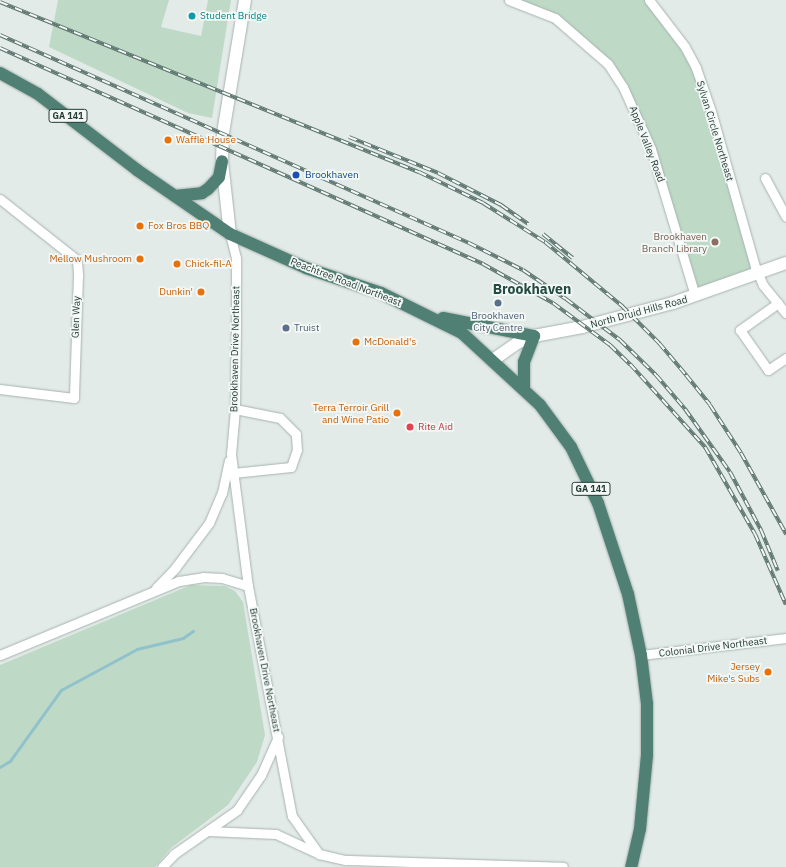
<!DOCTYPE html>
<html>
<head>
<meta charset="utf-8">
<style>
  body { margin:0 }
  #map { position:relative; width:786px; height:867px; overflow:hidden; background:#e3ebe8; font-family:"IBM Plex Sans",sans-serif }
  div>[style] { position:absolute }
  .green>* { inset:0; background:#bedac6 }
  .stream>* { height:2.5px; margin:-1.25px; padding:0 1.25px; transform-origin:1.25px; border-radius:1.25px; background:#91c2cb }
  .roads { filter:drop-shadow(0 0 1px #a6b3af) drop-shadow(0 0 1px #a6b3af) }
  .minor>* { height:9px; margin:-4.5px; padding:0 4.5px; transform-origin:4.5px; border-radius:4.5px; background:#fff }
  .tertiary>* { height:12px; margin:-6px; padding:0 6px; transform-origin:6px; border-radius:6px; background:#fff }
  .secondary>* { height:12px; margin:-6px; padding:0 6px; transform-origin:6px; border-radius:6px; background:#fff }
  .trunk>* { height:12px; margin:-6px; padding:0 6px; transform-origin:6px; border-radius:6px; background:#508074 }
  .rail>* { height:4px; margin-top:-2px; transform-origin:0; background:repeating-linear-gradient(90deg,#f3f8f6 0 8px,#5f7670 0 16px); box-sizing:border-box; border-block:1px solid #5f7670 }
  .dots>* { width:11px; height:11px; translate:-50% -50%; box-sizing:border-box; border:2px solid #f3f8f6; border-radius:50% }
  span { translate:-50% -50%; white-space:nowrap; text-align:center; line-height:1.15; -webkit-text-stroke:3.5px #f3f8f6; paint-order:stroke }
  .shield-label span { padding:1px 3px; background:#f3f8f6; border:1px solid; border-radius:3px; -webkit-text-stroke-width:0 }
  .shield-label { font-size:9px; color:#253b35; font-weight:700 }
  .culture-label { font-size:10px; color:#0d838f }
  .left { translate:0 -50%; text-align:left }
  .street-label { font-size:10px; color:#253b35 }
  .food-label { font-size:10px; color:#c56008 }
  .right { translate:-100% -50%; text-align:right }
  .transit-label { font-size:10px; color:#164399 }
  .education-label { font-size:10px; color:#785e54 }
  .service-label { font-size:10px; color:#4e5e75 }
  .health-label { font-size:10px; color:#be3a42 }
  .district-label { font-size:14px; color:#234b41; font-weight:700 }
</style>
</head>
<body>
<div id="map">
  <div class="green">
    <i style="clip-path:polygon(58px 0,169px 0,161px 27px,201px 36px,208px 0,231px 0,212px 118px,188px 113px,49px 47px)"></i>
    <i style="clip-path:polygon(502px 0,652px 0,694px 67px,754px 268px,695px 296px,665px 178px,615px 69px,534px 10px)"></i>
    <i style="clip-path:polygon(191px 585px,225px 586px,235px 591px,243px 602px,265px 735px,257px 762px,228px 805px,171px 848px,155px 867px,0 867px,0 665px)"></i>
  </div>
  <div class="stream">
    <i style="left:0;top:767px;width:12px;rotate:-31deg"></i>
    <i style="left:10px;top:761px;width:87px;rotate:-54.3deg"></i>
    <i style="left:61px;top:690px;width:86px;rotate:-28.3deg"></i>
    <i style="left:137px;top:649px;width:47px;rotate:-13.4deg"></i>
    <i style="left:183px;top:638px;width:12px;rotate:-35deg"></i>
  </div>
  <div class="roads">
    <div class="minor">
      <i style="left:509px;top:0;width:49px;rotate:21.4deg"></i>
      <i style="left:555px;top:18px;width:70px;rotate:41deg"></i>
      <i style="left:608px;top:64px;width:27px;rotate:57deg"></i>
      <i style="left:623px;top:87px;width:68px;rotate:65.7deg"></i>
      <i style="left:651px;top:149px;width:153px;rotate:73.3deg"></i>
      <i style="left:649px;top:0;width:59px;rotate:52.5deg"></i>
      <i style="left:685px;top:47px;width:24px;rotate:62deg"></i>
      <i style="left:696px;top:68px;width:46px;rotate:70.8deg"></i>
      <i style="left:711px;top:111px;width:162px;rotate:74.2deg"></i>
      <i style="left:755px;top:267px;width:20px;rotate:66deg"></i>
      <i style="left:763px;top:285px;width:36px;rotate:51deg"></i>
      <i style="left:765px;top:178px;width:44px;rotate:61.7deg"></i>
      <i style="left:0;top:199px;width:98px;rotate:38.4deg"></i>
      <i style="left:77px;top:260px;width:15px;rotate:86deg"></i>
      <i style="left:78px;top:275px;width:123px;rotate:91.9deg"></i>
      <i style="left:74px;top:398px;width:75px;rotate:-173.1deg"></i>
      <i style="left:230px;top:234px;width:25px;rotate:76deg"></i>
      <i style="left:236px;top:258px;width:65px;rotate:90deg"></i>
      <i style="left:236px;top:323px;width:86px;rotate:90.7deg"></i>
      <i style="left:235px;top:409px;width:45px;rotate:95.1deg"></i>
      <i style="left:231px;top:454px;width:133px;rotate:82.7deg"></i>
      <i style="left:248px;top:586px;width:234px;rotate:79.2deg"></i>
      <i style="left:292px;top:816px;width:47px;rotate:54.6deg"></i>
      <i style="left:319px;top:854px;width:28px;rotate:13deg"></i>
      <i style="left:346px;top:860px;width:217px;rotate:1.8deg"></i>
      <i style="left:778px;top:303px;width:47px;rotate:144.6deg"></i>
      <i style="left:740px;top:330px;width:49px;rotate:55deg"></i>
      <i style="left:768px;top:370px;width:22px;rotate:-34deg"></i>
      <i style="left:233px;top:473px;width:58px;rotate:-5.9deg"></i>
      <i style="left:291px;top:467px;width:18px;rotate:-71deg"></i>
      <i style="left:297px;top:450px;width:16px;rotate:-94deg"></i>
      <i style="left:296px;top:434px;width:23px;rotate:-135deg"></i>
      <i style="left:280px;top:418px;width:46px;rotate:-168.7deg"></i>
      <i style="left:156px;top:588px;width:28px;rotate:-46deg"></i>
      <i style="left:175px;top:568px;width:56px;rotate:-52.9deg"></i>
      <i style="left:209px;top:523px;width:33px;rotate:-67deg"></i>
      <i style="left:222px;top:493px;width:33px;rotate:-78deg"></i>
      <i style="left:0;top:655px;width:194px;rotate:-22.5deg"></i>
      <i style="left:179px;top:581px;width:24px;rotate:-9deg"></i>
      <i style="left:203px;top:577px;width:19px;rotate:3deg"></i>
      <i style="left:222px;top:578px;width:27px;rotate:17deg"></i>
      <i style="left:641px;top:655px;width:146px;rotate:-6.7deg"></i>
      <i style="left:209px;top:831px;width:67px;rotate:2.6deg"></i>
      <i style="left:276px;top:834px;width:47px;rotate:24.9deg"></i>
      <i style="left:162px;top:867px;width:18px;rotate:-47deg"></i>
      <i style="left:174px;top:854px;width:77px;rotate:-34.9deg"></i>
      <i style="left:237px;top:810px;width:42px;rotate:-55.6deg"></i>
      <i style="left:261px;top:775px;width:42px;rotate:-65.9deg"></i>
    </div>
    <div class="tertiary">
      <i style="left:230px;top:234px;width:73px;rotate:-96.3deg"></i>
      <i style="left:222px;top:161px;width:28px;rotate:-88deg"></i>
      <i style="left:223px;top:133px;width:135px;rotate:-80.6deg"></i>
    </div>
    <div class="secondary">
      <i style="left:493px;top:360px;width:32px;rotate:-35deg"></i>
      <i style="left:519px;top:342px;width:16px;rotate:-22deg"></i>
      <i style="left:534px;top:336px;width:49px;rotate:-10.6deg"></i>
      <i style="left:582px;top:327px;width:94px;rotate:-14.8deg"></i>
      <i style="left:673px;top:303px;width:120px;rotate:-19.5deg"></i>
    </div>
    <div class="trunk">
      <i style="left:0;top:73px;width:43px;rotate:28.9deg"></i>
      <i style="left:38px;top:94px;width:125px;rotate:37.5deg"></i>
      <i style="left:137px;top:170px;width:113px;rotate:34.5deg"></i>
      <i style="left:230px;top:234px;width:83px;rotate:24.1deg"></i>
      <i style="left:306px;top:268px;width:79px;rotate:18.4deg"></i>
      <i style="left:381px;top:293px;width:90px;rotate:26.3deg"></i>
      <i style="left:462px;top:333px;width:106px;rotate:42.7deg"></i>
      <i style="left:540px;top:405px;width:52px;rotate:53.6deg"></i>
      <i style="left:571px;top:447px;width:62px;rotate:64.3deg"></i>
      <i style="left:598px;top:503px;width:96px;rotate:71.8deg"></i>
      <i style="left:628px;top:594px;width:62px;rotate:78deg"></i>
      <i style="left:641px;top:655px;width:49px;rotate:83deg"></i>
      <i style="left:647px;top:704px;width:51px;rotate:90deg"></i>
      <i style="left:647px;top:755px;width:74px;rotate:95.4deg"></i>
      <i style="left:640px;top:829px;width:39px;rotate:103deg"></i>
      <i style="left:175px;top:196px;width:27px;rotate:-6deg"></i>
      <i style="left:202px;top:193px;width:7px;rotate:-34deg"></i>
      <i style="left:208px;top:189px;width:16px;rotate:-47deg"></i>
      <i style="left:219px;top:177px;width:16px;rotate:-79deg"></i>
      <i style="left:443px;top:318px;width:93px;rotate:11.2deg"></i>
      <i style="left:534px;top:336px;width:28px;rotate:111deg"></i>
      <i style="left:524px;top:362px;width:26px;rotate:90deg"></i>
    </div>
  </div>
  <div class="rail">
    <i style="left:0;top:2px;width:452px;rotate:22.1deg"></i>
    <i style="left:419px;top:172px;width:71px;rotate:25.8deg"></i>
    <i style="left:483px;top:203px;width:73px;rotate:32.2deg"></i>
    <i style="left:545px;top:242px;width:99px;rotate:39.7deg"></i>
    <i style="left:621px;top:305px;width:54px;rotate:45deg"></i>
    <i style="left:659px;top:343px;width:42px;rotate:49.8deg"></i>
    <i style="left:686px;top:375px;width:38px;rotate:51deg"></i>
    <i style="left:710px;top:405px;width:57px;rotate:57.1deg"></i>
    <i style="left:741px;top:453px;width:93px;rotate:60.9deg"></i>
    <i style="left:0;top:35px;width:513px;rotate:23.92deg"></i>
    <i style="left:469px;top:243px;width:60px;rotate:26.6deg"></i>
    <i style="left:523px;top:270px;width:52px;rotate:34deg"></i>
    <i style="left:566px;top:299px;width:68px;rotate:37.2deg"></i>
    <i style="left:620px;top:340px;width:50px;rotate:44.2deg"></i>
    <i style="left:656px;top:375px;width:45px;rotate:49.5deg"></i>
    <i style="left:685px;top:409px;width:77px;rotate:54.5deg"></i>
    <i style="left:730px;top:472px;width:66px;rotate:61.9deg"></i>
    <i style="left:761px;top:530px;width:44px;rotate:67.5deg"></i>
    <i style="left:0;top:48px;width:529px;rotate:24.09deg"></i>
    <i style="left:483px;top:264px;width:80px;rotate:29.1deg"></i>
    <i style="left:553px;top:303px;width:71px;rotate:36.4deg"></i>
    <i style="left:610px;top:345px;width:28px;rotate:44deg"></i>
    <i style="left:630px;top:364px;width:112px;rotate:47.9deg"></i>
    <i style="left:705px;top:447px;width:100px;rotate:60.1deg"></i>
    <i style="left:755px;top:534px;width:77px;rotate:66.4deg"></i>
    <i style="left:349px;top:137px;width:96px;rotate:22deg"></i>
    <i style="left:438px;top:173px;width:71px;rotate:26.9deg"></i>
    <i style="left:501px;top:205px;width:33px;rotate:35deg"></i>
    <i style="left:543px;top:234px;width:38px;rotate:39deg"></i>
  </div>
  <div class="dots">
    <i style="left:192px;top:16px;background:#0f9aa8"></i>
    <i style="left:168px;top:140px;background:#e8710a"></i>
    <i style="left:296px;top:175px;background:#1a4fb4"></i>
    <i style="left:140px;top:226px;background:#e8710a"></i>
    <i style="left:715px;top:242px;background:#8d6e63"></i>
    <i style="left:140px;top:259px;background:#e8710a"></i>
    <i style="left:177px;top:264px;background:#e8710a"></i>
    <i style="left:201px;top:292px;background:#e8710a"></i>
    <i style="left:498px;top:303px;background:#5c6f8a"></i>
    <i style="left:286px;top:328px;background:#5c6f8a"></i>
    <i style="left:356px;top:342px;background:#e8710a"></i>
    <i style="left:397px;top:413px;background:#e8710a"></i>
    <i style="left:410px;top:427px;background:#e0444e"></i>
    <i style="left:768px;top:672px;background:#e8710a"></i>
  </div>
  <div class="shield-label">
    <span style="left:68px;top:116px">GA 141</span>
    <span style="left:591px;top:489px">GA 141</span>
  </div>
  <div class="culture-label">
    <span class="left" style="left:200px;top:16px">Student Bridge</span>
  </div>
  <div class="street-label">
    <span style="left:715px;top:131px;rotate:73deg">Sylvan Circle Northeast</span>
    <span style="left:647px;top:144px;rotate:69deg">Apple Valley Road</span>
    <span style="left:346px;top:282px;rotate:21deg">Peachtree Road Northeast</span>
    <span style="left:639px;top:312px;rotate:-15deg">North Druid Hills Road</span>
    <span style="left:76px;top:317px;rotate:-88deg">Glen Way</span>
    <span style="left:235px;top:349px;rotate:-89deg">Brookhaven Drive Northeast</span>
    <span style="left:713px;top:647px;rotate:-7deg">Colonial Drive Northeast</span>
    <span style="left:265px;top:670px;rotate:79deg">Brookhaven Drive Northeast</span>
  </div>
  <div class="food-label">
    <span class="left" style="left:176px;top:140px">Waffle House</span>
    <span class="left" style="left:148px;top:226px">Fox Bros BBQ</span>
    <span class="right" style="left:132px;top:259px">Mellow Mushroom</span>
    <span class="left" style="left:185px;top:264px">Chick-fil-A</span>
    <span class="right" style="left:193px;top:292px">Dunkin'</span>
    <span class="left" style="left:364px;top:342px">McDonald's</span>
    <span class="right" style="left:389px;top:413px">Terra Terroir Grill<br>and Wine Patio</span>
    <span class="right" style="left:760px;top:672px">Jersey<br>Mike's Subs</span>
  </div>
  <div class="transit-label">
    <span class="left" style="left:305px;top:175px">Brookhaven</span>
  </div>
  <div class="education-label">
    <span class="right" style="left:707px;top:242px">Brookhaven<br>Branch Library</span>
  </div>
  <div class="service-label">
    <span style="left:498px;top:321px">Brookhaven<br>City Centre</span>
    <span class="left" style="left:294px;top:328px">Truist</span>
  </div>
  <div class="health-label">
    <span class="left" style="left:418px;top:427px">Rite Aid</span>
  </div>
  <div class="district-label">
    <span style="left:532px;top:289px">Brookhaven</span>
  </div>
</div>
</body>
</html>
